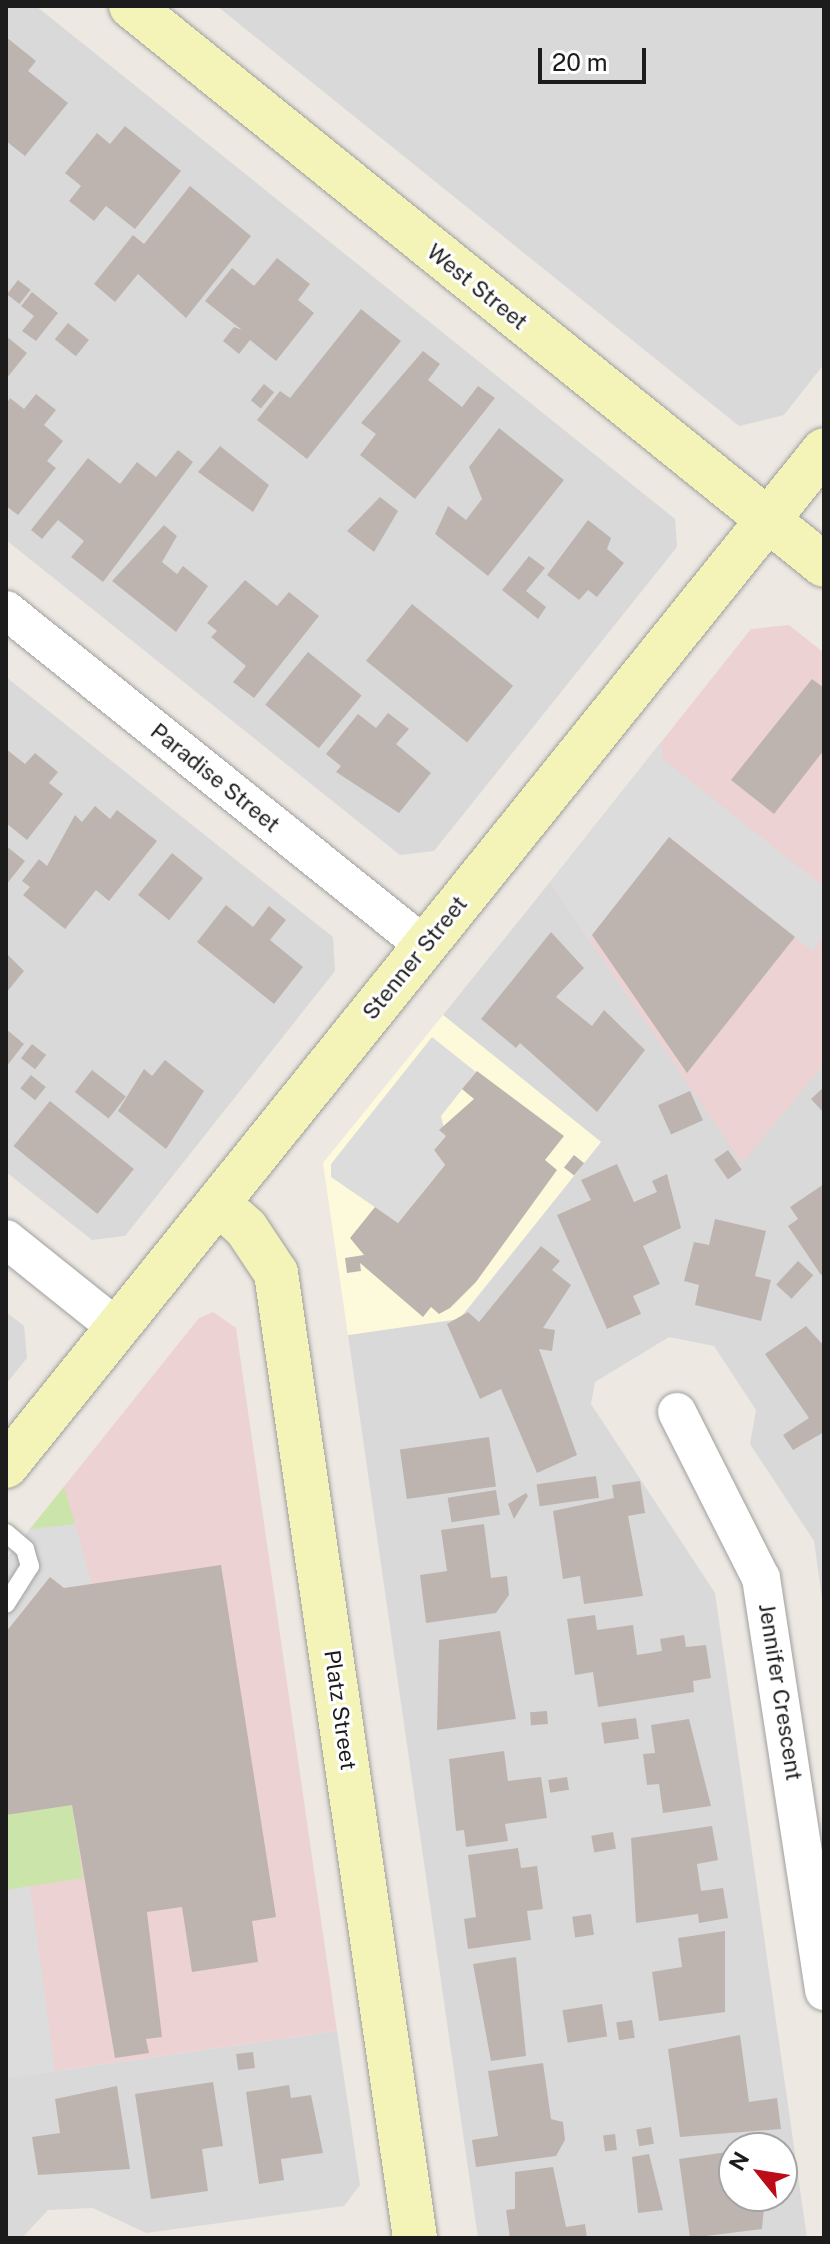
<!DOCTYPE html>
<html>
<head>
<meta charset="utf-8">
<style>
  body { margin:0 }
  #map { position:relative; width:830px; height:2244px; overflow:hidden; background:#ede8e2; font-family:"Public Sans",sans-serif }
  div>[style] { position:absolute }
  .residential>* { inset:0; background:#dad9d9 }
  .commercial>* { inset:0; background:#edd2d3 }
  .education>* { inset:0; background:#fdfadb }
  .grass>* { inset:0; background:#cbe4aa }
  .parking>* { inset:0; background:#dcdcdc }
  .building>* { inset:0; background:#bdb4af; transform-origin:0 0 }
  .roads { filter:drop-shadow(0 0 2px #a0a0a0) drop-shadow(0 0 2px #a0a0a0) }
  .lane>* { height:18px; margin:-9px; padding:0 9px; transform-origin:9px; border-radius:9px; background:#fff }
  .street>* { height:38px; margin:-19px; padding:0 19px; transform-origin:19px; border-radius:19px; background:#fff }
  .secondary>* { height:44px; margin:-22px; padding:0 22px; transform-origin:22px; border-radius:22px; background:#f5f4b8 }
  span { translate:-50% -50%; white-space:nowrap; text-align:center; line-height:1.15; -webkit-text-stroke:6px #fff; paint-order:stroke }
  .street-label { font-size:22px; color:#1c1c1c }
  .frame { position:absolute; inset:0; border:8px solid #1c1c1c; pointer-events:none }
  .north { position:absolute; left:718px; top:2132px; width:80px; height:80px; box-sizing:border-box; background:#fff; border:2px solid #a4a4a4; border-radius:50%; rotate:300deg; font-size:22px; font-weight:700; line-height:32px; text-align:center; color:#1c1c1c }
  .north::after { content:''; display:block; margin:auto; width:28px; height:36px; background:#bb0c18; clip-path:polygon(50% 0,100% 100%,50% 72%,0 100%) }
  .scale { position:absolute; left:538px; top:48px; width:108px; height:36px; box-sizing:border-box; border:4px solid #1c1c1c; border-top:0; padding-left:10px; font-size:24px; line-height:28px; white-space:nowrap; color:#1c1c1c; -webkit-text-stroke:6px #fff; paint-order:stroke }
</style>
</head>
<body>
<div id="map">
  <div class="residential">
    <i style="clip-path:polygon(6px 6px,36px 6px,675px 519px,677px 547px,434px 851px,400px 855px,6px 540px)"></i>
    <i style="clip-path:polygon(217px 6px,824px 6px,824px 364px,784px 415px,739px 426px)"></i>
    <i style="clip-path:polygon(6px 677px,333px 937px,335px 971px,125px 1236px,92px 1240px,6px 1172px)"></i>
    <i style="clip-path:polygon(evenodd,550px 882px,742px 1162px,824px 1064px,824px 1613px,814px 1541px,750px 1444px,756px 1410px,714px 1346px,669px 1337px,595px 1382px,591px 1404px,715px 1593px,807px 2238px,478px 2238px,348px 1335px,460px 1319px,601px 1142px,443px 1015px,550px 882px,734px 2148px,782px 2148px,782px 2196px,734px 2196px,734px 2148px)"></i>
    <i style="clip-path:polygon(6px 1312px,24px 1326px,27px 1358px,6px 1384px)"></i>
    <i style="clip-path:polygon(337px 2031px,360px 2185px,344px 2206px,146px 2233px,93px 2208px,48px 2210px,22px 2238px,6px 2238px,6px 2078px)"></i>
  </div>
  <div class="commercial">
    <i style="clip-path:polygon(789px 625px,824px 653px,824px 1064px,742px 1163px,550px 882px,751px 629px)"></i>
    <i style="clip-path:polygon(213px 1312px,236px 1328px,337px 2031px,6px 2078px,6px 1559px,199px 1318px)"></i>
  </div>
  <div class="education">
    <i style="clip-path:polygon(443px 1015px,601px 1142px,459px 1319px,348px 1335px,323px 1163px)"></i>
  </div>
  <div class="grass">
    <i style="clip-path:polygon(64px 1487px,75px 1524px,34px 1533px,30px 1529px)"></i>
    <i style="clip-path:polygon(72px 1805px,83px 1878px,6px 1890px,6px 1815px)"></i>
  </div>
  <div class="parking">
    <i style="clip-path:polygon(661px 742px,663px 759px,824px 887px,824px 936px,812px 951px,670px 837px,589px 939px,550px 882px)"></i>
    <i style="clip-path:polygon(432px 1037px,476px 1072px,441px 1116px,446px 1136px,434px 1150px,445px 1165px,398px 1223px,331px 1177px,331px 1164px)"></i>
    <i style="clip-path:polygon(75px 1524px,92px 1585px,64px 1588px,50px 1577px,6px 1632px,6px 1559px,30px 1529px)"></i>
    <i style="clip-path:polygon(30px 1886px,55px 2071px,6px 2078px,6px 1890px)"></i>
  </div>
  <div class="building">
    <i style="clip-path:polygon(6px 37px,36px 61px,28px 71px,68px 103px,25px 156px,6px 141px)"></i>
    <i style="clip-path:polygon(125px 126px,181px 171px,135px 229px,106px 206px,94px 221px,69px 201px,81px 186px,65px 173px,97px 133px,110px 144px)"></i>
    <i style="clip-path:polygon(190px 186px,251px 236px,186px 318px,138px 274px,115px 302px,94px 284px,133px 235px,144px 244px)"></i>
    <i style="clip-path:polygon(277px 258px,310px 284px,298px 300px,314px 313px,276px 361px,250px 340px,239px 354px,223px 341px,234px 327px,242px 330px,205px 301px,232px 268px,254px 286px)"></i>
    <i style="left:18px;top:280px;width:16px;height:18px;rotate:38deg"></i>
    <i style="clip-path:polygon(32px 292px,58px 313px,36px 341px,22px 331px,34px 316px,21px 306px)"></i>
    <i style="clip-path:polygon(361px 309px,401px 341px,307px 459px,257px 420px,280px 391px,290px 398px)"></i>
    <i style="left:68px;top:323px;width:27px;height:21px;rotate:39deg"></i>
    <i style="clip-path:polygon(6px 336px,27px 353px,6px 379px)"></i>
    <i style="clip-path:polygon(423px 351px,440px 364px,428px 380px,462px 407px,478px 386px,495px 398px,415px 499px,360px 455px,376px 434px,361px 423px)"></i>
    <i style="left:264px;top:384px;width:13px;height:21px;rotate:39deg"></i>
    <i style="clip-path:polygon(36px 394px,56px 410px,44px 425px,63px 441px,47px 461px,56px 468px,18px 515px,6px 506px,6px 404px,10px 398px,24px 409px)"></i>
    <i style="clip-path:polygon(499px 428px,564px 480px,488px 576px,435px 534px,448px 506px,466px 520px,482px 499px,469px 467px)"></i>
    <i style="clip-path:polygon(220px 446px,269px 485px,253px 512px,198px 472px)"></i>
    <i style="clip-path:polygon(178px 450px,193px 462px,103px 582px,71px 557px,84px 541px,58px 520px,42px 539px,31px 530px,88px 458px,120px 484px,137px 462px,156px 477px)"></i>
    <i style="clip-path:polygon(380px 497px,398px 511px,374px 552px,347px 531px)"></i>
    <i style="clip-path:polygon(588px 520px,611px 538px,607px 549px,624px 563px,597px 597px,588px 590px,579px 600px,547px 575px)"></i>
    <i style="clip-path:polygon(164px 525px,177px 536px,162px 562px,177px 574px,183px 566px,208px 586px,176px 632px,112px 581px)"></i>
    <i style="clip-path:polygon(529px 556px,545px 568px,526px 591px,546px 607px,538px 619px,502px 590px)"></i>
    <i style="clip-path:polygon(245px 580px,277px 606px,289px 592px,319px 616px,254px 698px,233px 682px,246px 666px,211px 637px,217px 631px,207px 623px)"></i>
    <i style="left:412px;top:604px;width:130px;height:73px;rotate:39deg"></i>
    <i style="left:308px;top:652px;width:69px;height:68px;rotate:39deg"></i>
    <i style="clip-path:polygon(812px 679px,824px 688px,824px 750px,774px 814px,731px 780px)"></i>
    <i style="clip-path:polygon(388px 713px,409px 729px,396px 744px,431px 773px,399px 813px,336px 772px,341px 766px,326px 754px,358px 714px,376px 728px)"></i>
    <i style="clip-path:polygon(6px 749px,25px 764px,35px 753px,58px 772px,49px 783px,63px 794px,27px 840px,6px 823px)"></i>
    <i style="clip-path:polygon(95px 806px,110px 819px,117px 810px,157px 841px,109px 901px,96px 890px,65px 929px,23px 895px,30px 887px,22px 881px,39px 859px,47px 866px,75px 815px,82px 822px)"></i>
    <i style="clip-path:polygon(669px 837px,795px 937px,687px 1073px,592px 935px)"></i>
    <i style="clip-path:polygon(6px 846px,25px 861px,6px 885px)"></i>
    <i style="left:172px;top:853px;width:40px;height:54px;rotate:39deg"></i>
    <i style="clip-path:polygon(226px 905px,253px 927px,269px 906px,286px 920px,270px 940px,303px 967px,274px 1004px,197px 942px)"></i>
    <i style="clip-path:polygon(551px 932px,584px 968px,556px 997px,592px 1026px,604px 1010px,645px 1050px,597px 1112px,520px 1043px,516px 1048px,481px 1019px)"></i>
    <i style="clip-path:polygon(6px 953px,24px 971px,6px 993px)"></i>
    <i style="clip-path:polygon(6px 1029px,24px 1044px,6px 1067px)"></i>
    <i style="left:32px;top:1044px;width:18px;height:18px;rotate:38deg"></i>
    <i style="clip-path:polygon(165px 1060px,204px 1091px,166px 1149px,118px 1111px,144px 1069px,152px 1076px)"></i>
    <i style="left:92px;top:1070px;width:43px;height:28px;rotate:38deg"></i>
    <i style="clip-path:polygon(477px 1071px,564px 1136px,545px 1160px,557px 1170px,476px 1282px,450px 1308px,439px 1314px,431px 1307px,423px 1317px,360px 1263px,361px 1271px,347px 1273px,345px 1258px,364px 1255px,350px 1238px,375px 1207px,398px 1223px,445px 1165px,434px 1150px,446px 1136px,439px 1130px,474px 1099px,462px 1089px)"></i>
    <i style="left:31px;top:1075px;width:19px;height:17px;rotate:39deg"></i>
    <i style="clip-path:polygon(824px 1087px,824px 1113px,811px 1099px)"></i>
    <i style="left:690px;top:1091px;width:32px;height:35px;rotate:66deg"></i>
    <i style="left:50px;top:1101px;width:108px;height:58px;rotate:39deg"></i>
    <i style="left:728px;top:1150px;width:24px;height:17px;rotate:55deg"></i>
    <i style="left:574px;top:1155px;width:13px;height:16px;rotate:39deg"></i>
    <i style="clip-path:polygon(617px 1164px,634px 1202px,657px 1192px,652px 1181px,667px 1174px,681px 1228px,643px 1246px,660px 1284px,633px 1296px,641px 1314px,607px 1329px,557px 1215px,591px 1200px,581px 1180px)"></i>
    <i style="clip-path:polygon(824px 1184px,824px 1273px,821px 1275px,788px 1226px,798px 1219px,790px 1207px)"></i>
    <i style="clip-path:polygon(715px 1219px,766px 1231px,755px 1276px,771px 1280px,761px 1321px,695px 1305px,699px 1285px,684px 1281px,694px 1242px,709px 1245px)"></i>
    <i style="clip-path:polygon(541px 1246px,560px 1261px,552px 1270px,571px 1285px,543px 1328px,555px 1330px,552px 1351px,539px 1349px,577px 1455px,537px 1473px,501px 1389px,480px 1399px,447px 1324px,468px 1312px,479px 1322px)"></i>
    <i style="left:798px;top:1261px;width:21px;height:32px;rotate:43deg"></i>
    <i style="clip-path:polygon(806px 1326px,824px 1346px,824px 1432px,793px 1450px,783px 1435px,809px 1418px,765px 1354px)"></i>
    <i style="left:489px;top:1437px;width:50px;height:90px;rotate:82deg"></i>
    <i style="left:596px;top:1476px;width:22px;height:60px;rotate:82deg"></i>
    <i style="clip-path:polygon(640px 1481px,645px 1513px,628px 1516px,643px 1596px,584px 1604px,580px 1576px,563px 1579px,553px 1511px,614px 1498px,612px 1485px)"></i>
    <i style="left:496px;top:1490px;width:25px;height:49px;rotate:81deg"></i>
    <i style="clip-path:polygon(526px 1493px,528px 1496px,514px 1519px,508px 1504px)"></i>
    <i style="clip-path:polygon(484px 1524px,491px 1578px,507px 1576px,509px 1595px,496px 1613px,426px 1623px,420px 1575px,447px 1571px,441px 1530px)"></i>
    <i style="clip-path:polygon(221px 1565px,276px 1917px,252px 1921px,258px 1962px,192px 1972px,182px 1907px,147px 1912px,162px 2037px,146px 2039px,149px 2053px,115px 2058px,72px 1805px,6px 1815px,6px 1632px,50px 1577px,64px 1588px)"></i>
    <i style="clip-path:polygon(595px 1615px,597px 1630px,633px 1625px,637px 1655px,662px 1651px,660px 1639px,684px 1635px,686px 1647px,706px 1645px,711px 1678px,693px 1681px,694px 1692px,598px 1707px,593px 1672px,575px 1675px,567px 1619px)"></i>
    <i style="clip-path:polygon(500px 1631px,516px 1719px,437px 1730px,439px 1640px)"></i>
    <i style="left:547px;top:1711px;width:13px;height:17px;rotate:86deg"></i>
    <i style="left:636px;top:1718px;width:21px;height:35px;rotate:82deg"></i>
    <i style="clip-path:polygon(689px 1719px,711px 1806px,663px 1813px,659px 1784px,647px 1785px,643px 1754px,655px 1753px,651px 1725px)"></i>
    <i style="clip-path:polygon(504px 1751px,508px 1781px,541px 1777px,547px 1818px,505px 1824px,508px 1841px,466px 1847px,464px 1830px,456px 1831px,449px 1759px)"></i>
    <i style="left:567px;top:1777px;width:13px;height:19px;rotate:81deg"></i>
    <i style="clip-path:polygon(712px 1826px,718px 1860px,697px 1864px,701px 1891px,723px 1888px,728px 1918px,699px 1923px,698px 1914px,636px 1923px,631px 1838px)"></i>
    <i style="left:613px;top:1832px;width:17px;height:22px;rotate:80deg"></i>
    <i style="clip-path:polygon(518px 1848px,521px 1868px,537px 1866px,543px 1909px,527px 1911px,531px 1940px,468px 1949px,464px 1919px,476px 1917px,468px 1855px)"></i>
    <i style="left:591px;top:1914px;width:21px;height:19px;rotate:82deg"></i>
    <i style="clip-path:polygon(725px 1931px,725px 2012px,659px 2021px,652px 1972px,682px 1967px,678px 1938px)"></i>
    <i style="clip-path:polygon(516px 1957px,526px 2056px,491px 2061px,473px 1964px)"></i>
    <i style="left:602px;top:2004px;width:33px;height:40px;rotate:81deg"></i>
    <i style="left:632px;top:2020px;width:18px;height:16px;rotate:81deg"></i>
    <i style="clip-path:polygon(740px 2035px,749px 2102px,777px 2098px,781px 2129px,680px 2137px,668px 2049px)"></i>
    <i style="left:253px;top:2052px;width:16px;height:17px;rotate:83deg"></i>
    <i style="clip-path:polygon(543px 2063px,551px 2119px,563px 2122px,565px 2140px,556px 2156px,476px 2167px,472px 2140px,498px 2136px,488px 2071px)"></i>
    <i style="clip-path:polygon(213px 2082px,223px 2146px,202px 2149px,208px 2191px,151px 2199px,135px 2094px)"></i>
    <i style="clip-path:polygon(289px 2085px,291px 2098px,311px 2095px,323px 2153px,281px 2159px,284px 2180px,259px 2184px,246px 2092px)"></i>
    <i style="clip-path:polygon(117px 2086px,130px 2169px,38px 2175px,32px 2137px,60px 2133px,55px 2099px)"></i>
    <i style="left:651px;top:2127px;width:17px;height:15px;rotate:80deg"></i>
    <i style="left:615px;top:2134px;width:16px;height:12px;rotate:83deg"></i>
    <i style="clip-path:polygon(734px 2151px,734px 2196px,765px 2196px,762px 2229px,690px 2238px,679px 2159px)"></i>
    <i style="clip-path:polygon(649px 2154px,663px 2210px,638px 2213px,632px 2157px)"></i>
    <i style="clip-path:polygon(553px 2167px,566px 2227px,585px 2224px,587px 2238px,510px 2238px,506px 2210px,515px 2209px,515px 2172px)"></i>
  </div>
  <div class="roads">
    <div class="lane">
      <i style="left:6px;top:1533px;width:25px;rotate:40deg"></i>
      <i style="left:25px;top:1549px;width:18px;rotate:74deg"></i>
      <i style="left:30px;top:1566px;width:45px;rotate:122.3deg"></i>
    </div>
    <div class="street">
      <i style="left:6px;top:610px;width:537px;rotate:38.73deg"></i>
      <i style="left:6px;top:1239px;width:142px;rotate:38.7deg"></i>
      <i style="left:677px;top:1412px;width:186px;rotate:63.2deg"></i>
      <i style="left:761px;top:1578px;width:418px;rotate:81.3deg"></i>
    </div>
    <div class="secondary">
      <i style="left:131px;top:6px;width:890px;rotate:38.89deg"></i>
      <i style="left:218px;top:1203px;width:38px;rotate:42deg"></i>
      <i style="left:246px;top:1228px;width:54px;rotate:56.3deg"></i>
      <i style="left:276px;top:1273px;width:975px;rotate:81.8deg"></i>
      <i style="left:6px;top:1466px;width:1304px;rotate:-51.16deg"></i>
    </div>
  </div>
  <div class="street-label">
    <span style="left:477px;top:287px;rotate:39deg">West Street</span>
    <span style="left:215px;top:778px;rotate:39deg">Paradise Street</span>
    <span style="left:415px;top:958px;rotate:-51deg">Stenner Street</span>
    <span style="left:780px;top:1692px;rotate:81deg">Jennifer Crescent</span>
    <span style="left:340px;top:1710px;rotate:82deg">Platz Street</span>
  </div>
  <div class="frame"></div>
  <div class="north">N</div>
  <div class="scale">20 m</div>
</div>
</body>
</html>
